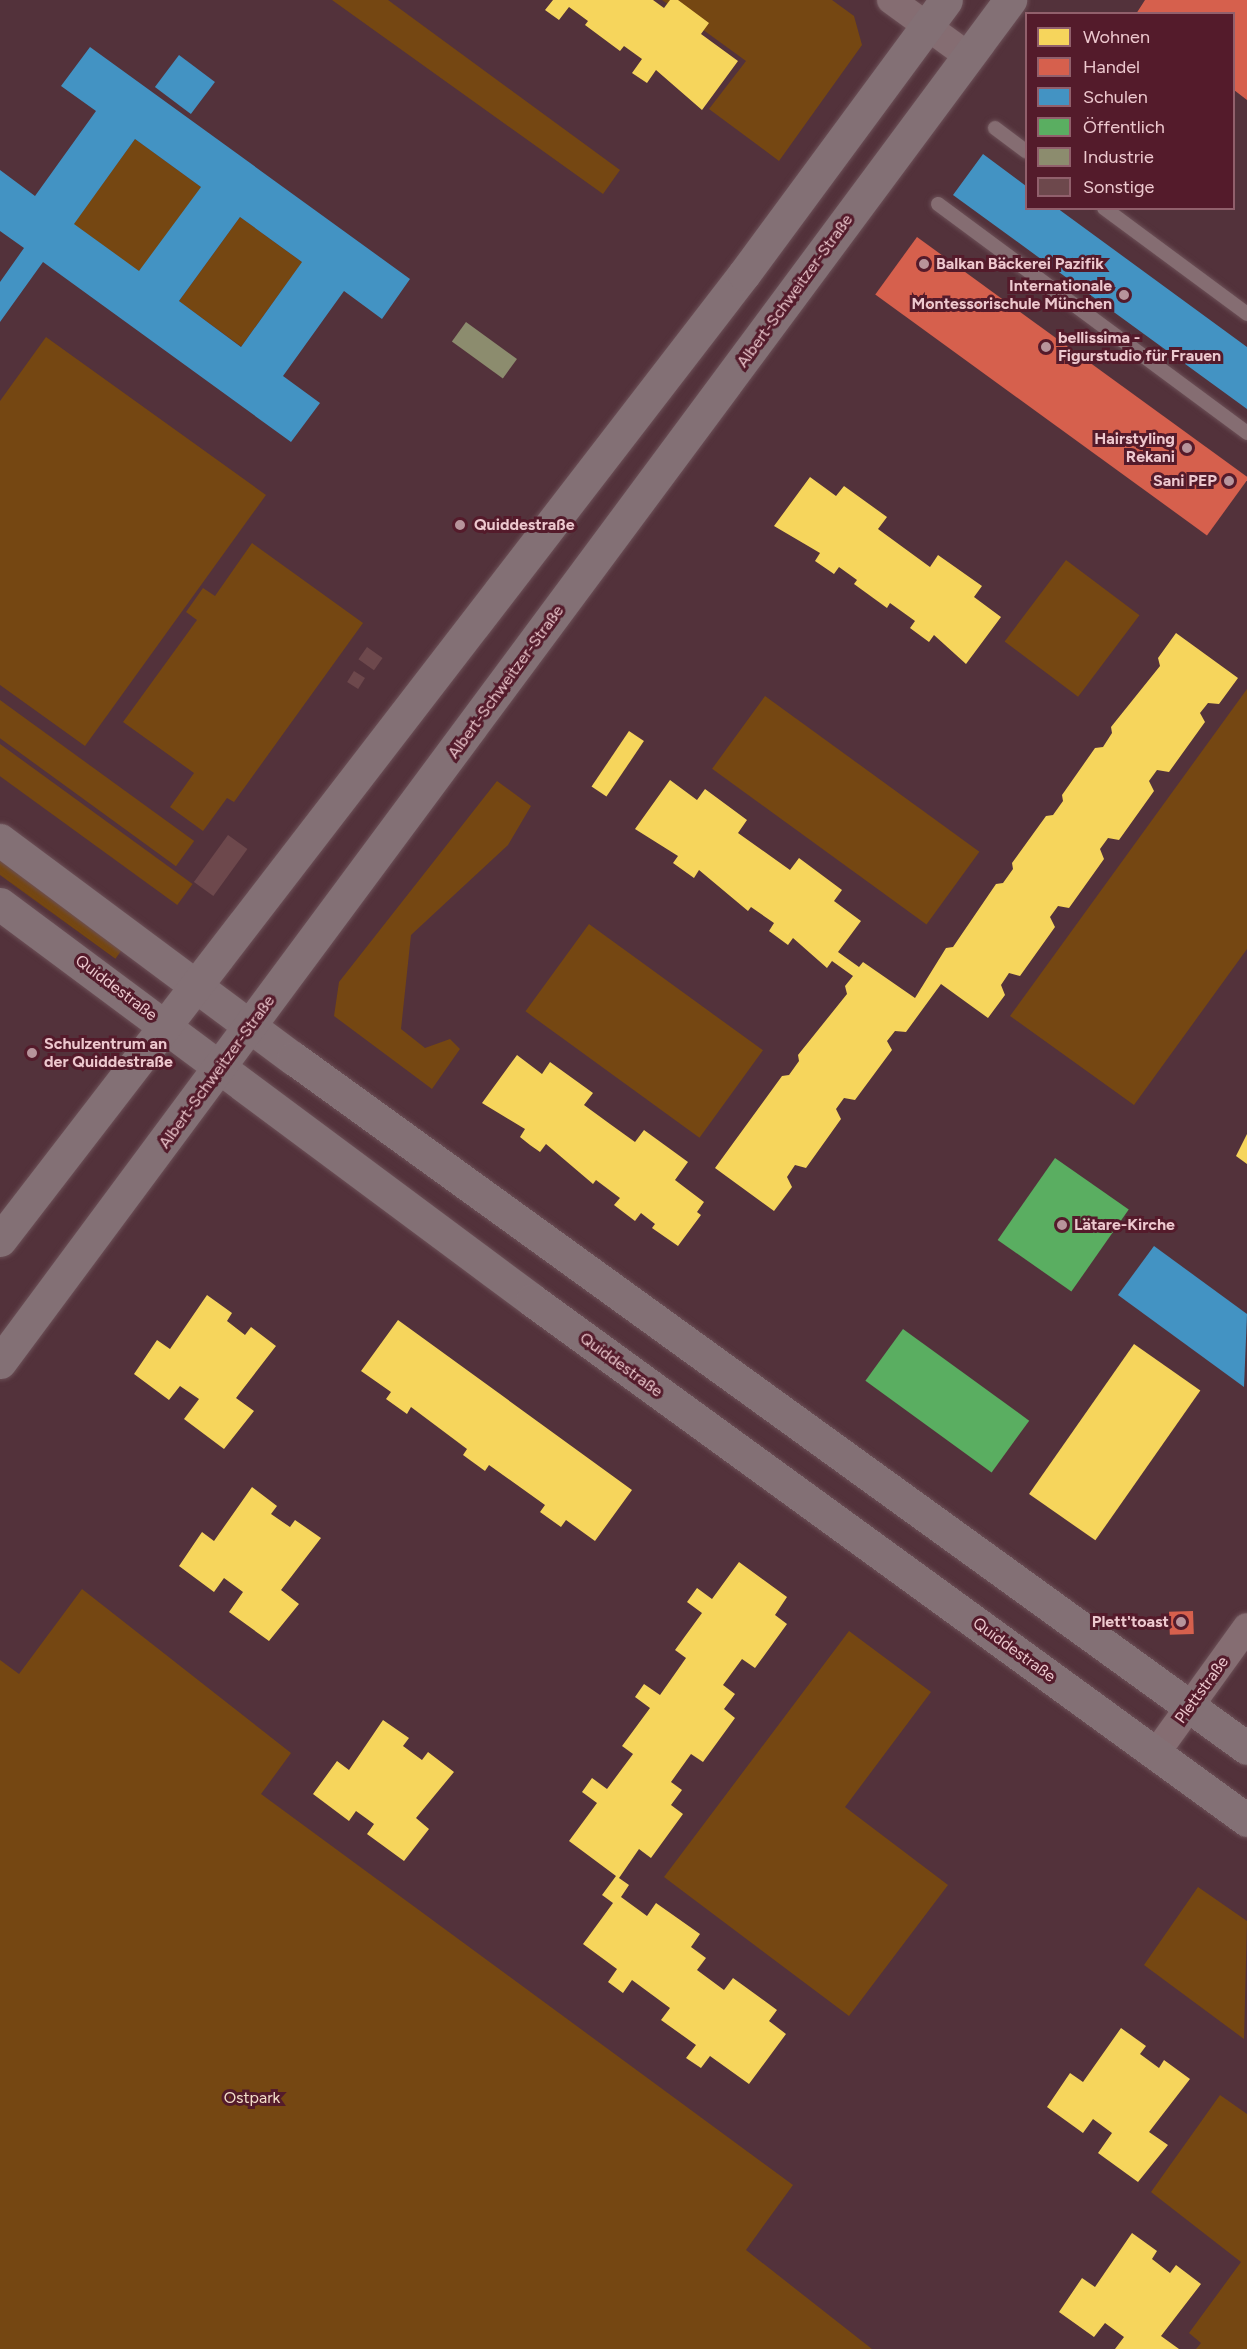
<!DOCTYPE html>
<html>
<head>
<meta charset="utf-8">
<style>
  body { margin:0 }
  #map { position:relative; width:1247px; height:2349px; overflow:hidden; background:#53323b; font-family:Figtree,sans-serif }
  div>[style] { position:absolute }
  .green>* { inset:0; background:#754712; transform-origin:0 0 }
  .homes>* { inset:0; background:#f6d55c; transform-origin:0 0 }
  .shops>* { inset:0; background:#d6604d; transform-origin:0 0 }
  .schools>* { inset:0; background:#4393c3; transform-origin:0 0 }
  .public>* { inset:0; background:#5aae61; transform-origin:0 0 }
  .industry>* { inset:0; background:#8c8c6e; transform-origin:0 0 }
  .building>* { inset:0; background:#6d484c; transform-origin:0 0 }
  .roads { filter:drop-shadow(0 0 2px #6c5057) drop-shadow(0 0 2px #6c5057) }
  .service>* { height:14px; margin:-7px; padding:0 7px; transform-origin:7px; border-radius:7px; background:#856d72 }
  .minor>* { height:28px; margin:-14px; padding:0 14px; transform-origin:14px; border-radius:14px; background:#856d72 }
  .secondary>* { height:33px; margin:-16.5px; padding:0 16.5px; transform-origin:16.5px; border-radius:16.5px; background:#837075 }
  .dots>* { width:16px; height:16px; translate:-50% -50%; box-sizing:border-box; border:3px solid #541b2b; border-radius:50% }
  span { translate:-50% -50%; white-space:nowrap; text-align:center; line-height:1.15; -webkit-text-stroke:6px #541b2b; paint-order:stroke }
  .poi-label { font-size:16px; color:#edc8ce; font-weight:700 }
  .left { translate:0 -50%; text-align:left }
  .right { translate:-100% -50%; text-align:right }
  .street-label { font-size:16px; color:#edc8ce }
  .park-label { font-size:16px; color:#f4dfca }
  .legend { position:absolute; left:1025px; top:12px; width:210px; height:198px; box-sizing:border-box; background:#541b2b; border:2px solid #91606c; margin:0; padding:8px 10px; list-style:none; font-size:18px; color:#edc8ce }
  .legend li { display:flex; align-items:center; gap:12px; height:30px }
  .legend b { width:30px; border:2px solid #91606c }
</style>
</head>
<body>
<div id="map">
  <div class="green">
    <i style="clip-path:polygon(332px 0,388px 0,620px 170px,603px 194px)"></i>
    <i style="clip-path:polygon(662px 0,832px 0,854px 16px,862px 45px,779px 161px,709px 109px,746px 61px)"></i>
    <i style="left:135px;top:139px;width:82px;height:105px;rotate:36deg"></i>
    <i style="left:240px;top:217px;width:77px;height:104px;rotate:36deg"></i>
    <i style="clip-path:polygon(46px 337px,266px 495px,85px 746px,0 685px,0 401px)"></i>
    <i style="clip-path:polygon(252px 543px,363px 623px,234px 802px,227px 798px,203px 831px,170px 807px,194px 773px,123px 722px,197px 620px,186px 612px,203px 588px,215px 596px)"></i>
    <i style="left:1066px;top:560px;width:92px;height:102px;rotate:37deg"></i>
    <i style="clip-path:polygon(1247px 689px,1247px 949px,1134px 1105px,1010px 1016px)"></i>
    <i style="left:765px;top:696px;width:265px;height:90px;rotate:36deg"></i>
    <i style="left:0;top:700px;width:240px;height:31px;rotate:36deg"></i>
    <i style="left:0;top:744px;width:238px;height:26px;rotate:36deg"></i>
    <i style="clip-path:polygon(497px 781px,531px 806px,508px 845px,411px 935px,401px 1029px,425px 1048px,450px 1039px,460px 1049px,432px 1089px,334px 1016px,339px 982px)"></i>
    <i style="left:0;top:854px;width:155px;height:17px;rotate:36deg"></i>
    <i style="left:589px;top:924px;width:215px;height:108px;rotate:36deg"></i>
    <i style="clip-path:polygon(82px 1589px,291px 1753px,261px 1794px,793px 2185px,746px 2250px,872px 2349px,0 2349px,0 1660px,19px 1674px)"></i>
    <i style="clip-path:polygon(849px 1631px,931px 1692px,845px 1807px,948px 1885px,849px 2016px,664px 1877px)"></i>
    <i style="clip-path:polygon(1198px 1887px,1247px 1921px,1244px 2039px,1144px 1965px)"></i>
    <i style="clip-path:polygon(1220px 2095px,1247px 2114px,1247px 2349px,1196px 2349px,1201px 2343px,1189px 2333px,1241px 2262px,1151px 2192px)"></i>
  </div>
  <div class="homes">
    <i style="clip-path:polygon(553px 0,653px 0,664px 8px,670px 0,678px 0,709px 23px,701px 34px,738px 61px,702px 110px,656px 70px,647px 83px,632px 73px,642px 59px,624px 46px,620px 51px,585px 25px,588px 21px,569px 7px,559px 20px,545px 10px)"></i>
    <i style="clip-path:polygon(810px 477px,836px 496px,844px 486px,887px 517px,878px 529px,930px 567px,938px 555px,982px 586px,974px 597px,1001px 617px,966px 664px,934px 635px,929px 642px,910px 628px,915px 621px,890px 603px,887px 608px,854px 584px,857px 580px,839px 567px,834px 574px,815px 561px,820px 553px,774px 526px)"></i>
    <i style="clip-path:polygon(1176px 633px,1238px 678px,1219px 704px,1208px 703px,1200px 713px,1205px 722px,1169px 772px,1157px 770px,1149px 781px,1154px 791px,1119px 840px,1108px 838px,1100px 849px,1104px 859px,1069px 908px,1058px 906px,1050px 917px,1055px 927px,1020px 976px,1009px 973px,1001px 985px,1005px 995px,988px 1018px,941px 984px,906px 1032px,895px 1031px,887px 1041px,892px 1050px,855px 1100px,844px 1098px,836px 1109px,841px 1119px,806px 1168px,795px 1165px,787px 1177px,792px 1187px,774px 1211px,715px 1168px,782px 1076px,789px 1075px,799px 1061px,798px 1055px,847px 994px,845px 986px,853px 976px,832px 961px,827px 968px,793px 938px,788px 945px,769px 931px,774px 923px,751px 907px,748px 911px,699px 870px,694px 878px,673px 863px,678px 856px,635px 829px,670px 780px,697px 800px,705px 789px,747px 820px,738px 833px,790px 870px,799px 858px,842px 890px,834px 901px,861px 921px,838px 952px,859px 967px,863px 962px,915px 998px,946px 948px,953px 947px,996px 884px,1003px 883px,1013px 869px,1012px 863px,1046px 816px,1053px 815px,1063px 801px,1062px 795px,1095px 748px,1103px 747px,1112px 733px,1111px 727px,1160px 666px,1158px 658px)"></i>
    <i style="left:629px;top:731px;width:18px;height:67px;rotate:34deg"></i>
    <i style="clip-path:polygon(517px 1055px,542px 1074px,550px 1062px,593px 1093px,584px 1105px,610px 1124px,635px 1142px,644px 1130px,688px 1162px,675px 1180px,704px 1202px,697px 1212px,701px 1215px,678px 1246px,652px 1228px,655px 1224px,641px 1213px,635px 1221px,614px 1205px,620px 1198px,596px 1180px,593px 1184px,546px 1144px,540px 1152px,530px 1145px,520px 1137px,525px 1129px,482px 1103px)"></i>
    <i style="clip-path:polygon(1247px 1134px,1247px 1164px,1236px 1156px)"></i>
    <i style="clip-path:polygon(207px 1295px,232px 1313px,227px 1321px,245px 1335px,251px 1327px,276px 1346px,236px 1398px,254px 1411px,224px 1449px,184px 1419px,199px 1399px,180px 1386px,169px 1400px,134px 1374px,157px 1340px,170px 1349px)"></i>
    <i style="clip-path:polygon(398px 1320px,632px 1490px,595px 1541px,566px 1520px,561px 1527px,540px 1512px,545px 1505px,489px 1465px,485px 1471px,463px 1455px,467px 1449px,411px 1407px,407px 1414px,386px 1399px,391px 1392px,361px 1371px)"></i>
    <i style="left:1134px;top:1344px;width:81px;height:183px;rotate:35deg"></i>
    <i style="clip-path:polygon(252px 1487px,277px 1506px,271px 1514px,290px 1527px,295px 1520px,321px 1538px,281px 1590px,299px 1604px,269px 1641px,229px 1612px,243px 1592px,224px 1578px,214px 1592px,179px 1566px,202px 1532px,214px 1541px)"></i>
    <i style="clip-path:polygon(739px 1562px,787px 1597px,775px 1615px,787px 1624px,755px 1668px,742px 1659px,723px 1685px,735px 1694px,724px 1709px,735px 1718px,703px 1762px,691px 1754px,671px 1782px,682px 1790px,671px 1805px,683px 1814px,651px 1858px,639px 1849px,619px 1878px,629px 1885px,621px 1897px,647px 1916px,656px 1903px,700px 1934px,691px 1947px,706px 1958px,697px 1970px,724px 1990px,733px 1978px,777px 2010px,769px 2021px,786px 2034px,749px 2084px,710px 2056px,701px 2068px,686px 2058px,696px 2045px,661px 2020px,670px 2008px,632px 1980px,623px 1993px,608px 1982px,617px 1969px,583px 1944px,613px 1903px,602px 1895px,616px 1876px,569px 1841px,597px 1803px,582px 1792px,592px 1778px,607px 1789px,633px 1754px,622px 1746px,650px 1708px,635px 1697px,644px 1684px,660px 1695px,686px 1658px,675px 1650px,702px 1613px,687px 1602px,697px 1588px,712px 1599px)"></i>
    <i style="clip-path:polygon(383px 1720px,409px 1738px,403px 1746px,422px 1760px,428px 1752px,454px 1772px,416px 1818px,429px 1829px,404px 1861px,367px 1834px,374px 1824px,356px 1811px,349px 1821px,313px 1794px,337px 1761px,349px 1770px)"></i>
    <i style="clip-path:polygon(1121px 2028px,1146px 2046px,1140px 2054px,1159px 2068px,1164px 2060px,1190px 2079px,1149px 2132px,1168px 2145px,1138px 2182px,1098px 2153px,1112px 2133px,1093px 2119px,1083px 2133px,1047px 2107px,1070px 2073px,1083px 2082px)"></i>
    <i style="clip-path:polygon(1132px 2233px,1157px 2251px,1152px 2259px,1170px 2273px,1176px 2265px,1201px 2284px,1161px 2336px,1179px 2349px,1115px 2349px,1124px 2337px,1105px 2323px,1094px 2337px,1059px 2312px,1082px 2278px,1095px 2287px)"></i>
  </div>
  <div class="shops">
    <i style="clip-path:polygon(1145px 0,1247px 0,1247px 100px,1234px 90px,1234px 14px,1136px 14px)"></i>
    <i style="left:917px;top:237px;width:410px;height:71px;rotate:36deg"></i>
    <i style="left:1193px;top:1611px;width:23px;height:24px;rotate:88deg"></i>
  </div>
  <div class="schools">
    <i style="clip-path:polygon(evenodd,90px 47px,410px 279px,382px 319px,344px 291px,283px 376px,320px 403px,291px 442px,43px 262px,0 322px,0 282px,24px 248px,0 231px,0 170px,35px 196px,96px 111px,61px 86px,90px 47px,135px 139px,201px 187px,139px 271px,74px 224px,135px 139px,90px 47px,240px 217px,302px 262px,241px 347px,179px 301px,240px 217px)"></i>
    <i style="left:179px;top:55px;width:45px;height:40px;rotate:37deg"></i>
    <i style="clip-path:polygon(983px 154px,1026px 186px,1026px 208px,1057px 208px,1247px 347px,1247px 409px,953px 195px)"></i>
    <i style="clip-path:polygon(1154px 1246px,1247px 1314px,1244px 1387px,1118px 1295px)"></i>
  </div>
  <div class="public">
    <i style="left:1055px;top:1158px;width:90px;height:100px;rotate:35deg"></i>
    <i style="left:903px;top:1329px;width:156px;height:64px;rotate:36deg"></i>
  </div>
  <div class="industry">
    <i style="left:466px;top:322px;width:63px;height:24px;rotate:36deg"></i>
  </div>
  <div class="building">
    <i style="left:367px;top:647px;width:19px;height:15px;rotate:35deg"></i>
    <i style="left:354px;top:671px;width:13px;height:13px;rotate:32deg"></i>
    <i style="left:228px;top:835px;width:24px;height:58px;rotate:36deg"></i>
  </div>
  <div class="roads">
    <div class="service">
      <i style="left:995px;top:128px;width:39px;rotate:37deg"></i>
      <i style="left:938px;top:204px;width:385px;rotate:36.5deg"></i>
      <i style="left:1104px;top:208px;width:178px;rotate:36.5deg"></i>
    </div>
    <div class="minor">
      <i style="left:891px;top:0;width:95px;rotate:36deg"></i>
      <i style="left:1156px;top:1753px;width:155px;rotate:-54.2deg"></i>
    </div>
    <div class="secondary">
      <i style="left:0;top:840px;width:365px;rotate:36.7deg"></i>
      <i style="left:293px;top:1058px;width:1177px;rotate:35.88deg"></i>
      <i style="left:0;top:904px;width:663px;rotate:36.66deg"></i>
      <i style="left:532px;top:1300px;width:884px;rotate:36.03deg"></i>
      <i style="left:0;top:1240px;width:1219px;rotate:-52.4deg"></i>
      <i style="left:744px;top:274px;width:340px;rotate:-53.6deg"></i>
      <i style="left:0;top:1362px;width:1696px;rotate:-53.44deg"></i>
    </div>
  </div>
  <div class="dots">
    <i style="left:924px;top:264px;background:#b7949b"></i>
    <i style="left:1124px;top:295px;background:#b7949b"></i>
    <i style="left:1046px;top:347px;background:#b7949b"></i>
    <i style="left:1187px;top:448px;background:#b7949b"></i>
    <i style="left:1229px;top:481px;background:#b7949b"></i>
    <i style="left:460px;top:525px;background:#b7949b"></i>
    <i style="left:32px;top:1053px;background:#b7949b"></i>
    <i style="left:1062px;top:1225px;background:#b7949b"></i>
    <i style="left:1181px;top:1622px;background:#b7949b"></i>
  </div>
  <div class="poi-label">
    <span class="left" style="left:936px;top:264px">Balkan Bäckerei Pazifik</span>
    <span class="right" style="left:1112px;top:295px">Internationale<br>Montessorischule München</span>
    <span class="left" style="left:1058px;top:347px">bellissima -<br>Figurstudio für Frauen</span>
    <span class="right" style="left:1175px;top:448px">Hairstyling<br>Rekani</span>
    <span class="right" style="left:1217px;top:481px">Sani PEP</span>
    <span class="left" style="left:474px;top:525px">Quiddestraße</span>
    <span class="left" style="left:44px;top:1053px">Schulzentrum an<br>der Quiddestraße</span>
    <span class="left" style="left:1074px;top:1225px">Lätare-Kirche</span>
    <span class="right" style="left:1169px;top:1622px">Plett'toast</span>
  </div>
  <div class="street-label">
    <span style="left:795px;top:291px;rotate:-54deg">Albert-Schweitzer-Straße</span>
    <span style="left:506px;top:682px;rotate:-54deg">Albert-Schweitzer-Straße</span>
    <span style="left:116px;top:988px;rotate:37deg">Quiddestraße</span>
    <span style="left:217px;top:1072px;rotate:-54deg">Albert-Schweitzer-Straße</span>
    <span style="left:621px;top:1365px;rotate:36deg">Quiddestraße</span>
    <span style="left:1014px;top:1650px;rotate:36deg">Quiddestraße</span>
    <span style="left:1202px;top:1690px;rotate:-54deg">Plettstraße</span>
  </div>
  <div class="park-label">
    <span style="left:252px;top:2098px">Ostpark</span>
  </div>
  <ul class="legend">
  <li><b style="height:16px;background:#f6d55c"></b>Wohnen</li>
  <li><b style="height:16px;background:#d6604d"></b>Handel</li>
  <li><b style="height:16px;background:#4393c3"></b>Schulen</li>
  <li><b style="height:16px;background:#5aae61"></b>Öffentlich</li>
  <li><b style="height:16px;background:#8c8c6e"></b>Industrie</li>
  <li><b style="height:16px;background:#6d484c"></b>Sonstige</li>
  </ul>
</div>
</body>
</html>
